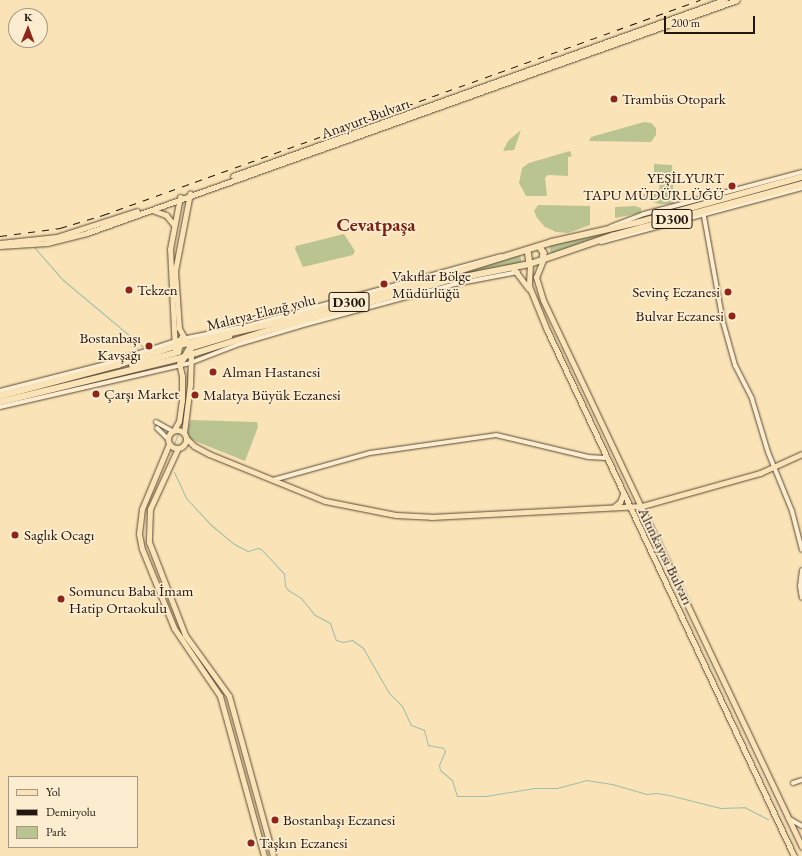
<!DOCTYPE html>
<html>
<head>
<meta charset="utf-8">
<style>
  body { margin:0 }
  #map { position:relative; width:802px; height:856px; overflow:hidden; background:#fae3b6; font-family:"EB Garamond",serif }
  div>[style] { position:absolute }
  .green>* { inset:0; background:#bac491 }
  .stream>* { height:1px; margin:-0.5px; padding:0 0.5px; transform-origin:0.5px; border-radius:0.5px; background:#9ebeac }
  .roads { filter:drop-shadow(0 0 1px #584939) drop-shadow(0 0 1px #584939) }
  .minor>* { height:4px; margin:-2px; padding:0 2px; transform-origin:2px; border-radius:2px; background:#fcedd0 }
  .major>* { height:5px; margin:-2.5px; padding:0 2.5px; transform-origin:2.5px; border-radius:2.5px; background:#fae3b6 }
  .major>.ring { margin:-2.5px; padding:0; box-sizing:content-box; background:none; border:5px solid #fae3b6; border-radius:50% }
  .highway>* { height:5.5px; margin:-2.75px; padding:0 2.75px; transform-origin:2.75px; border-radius:2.75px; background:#fae3b6 }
  .rail>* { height:1px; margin-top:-0.5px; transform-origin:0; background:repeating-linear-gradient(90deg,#22160f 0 7px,transparent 0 14px) }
  .dots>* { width:11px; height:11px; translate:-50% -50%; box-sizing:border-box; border:2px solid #fcedd0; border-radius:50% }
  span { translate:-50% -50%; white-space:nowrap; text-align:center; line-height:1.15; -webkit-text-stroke:3.5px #fcedd0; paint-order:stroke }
  .shield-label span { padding:1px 3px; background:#fcedd0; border:1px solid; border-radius:3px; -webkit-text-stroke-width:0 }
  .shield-label { font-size:14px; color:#22160f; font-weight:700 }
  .poi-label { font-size:15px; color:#22160f }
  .left { translate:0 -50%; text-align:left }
  .right { translate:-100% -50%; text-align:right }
  .street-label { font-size:15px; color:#22160f }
  .district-label { font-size:19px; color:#7a1f14; font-weight:700 }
  .legend { position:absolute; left:8px; top:776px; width:130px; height:72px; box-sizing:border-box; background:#fcedd0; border:1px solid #a59783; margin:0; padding:5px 7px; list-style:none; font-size:12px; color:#22160f }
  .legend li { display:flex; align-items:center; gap:8px; height:20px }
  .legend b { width:20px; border:1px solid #a59783 }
  .north { position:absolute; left:8px; top:8px; width:40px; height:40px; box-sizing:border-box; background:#fcedd0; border:1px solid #a59783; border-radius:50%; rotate:1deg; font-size:11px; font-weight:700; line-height:16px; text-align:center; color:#22160f }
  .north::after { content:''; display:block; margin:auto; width:14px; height:18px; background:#8f2418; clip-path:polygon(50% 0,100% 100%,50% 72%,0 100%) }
  .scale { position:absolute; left:664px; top:16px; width:91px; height:18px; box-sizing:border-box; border:2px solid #22160f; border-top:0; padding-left:5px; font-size:12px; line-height:14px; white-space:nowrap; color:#22160f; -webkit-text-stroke:3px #fcedd0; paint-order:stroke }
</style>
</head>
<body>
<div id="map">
  <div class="green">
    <i style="clip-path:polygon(644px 122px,651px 123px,656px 128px,656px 135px,651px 142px,589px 141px,591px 137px)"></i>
    <i style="clip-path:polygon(521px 130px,514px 150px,503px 151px,508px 141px)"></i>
    <i style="clip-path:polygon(570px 151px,572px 156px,568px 157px,568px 176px,548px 175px,545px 178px,547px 196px,526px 196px,519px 183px,522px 168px,529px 163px)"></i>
    <i style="clip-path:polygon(654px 164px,672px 165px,674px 204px,659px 204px,644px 199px,643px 194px,659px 194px,660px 177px,654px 177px)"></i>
    <i style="clip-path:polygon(538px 205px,590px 206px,590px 225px,568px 233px,556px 232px,545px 227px,537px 218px,534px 211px)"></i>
    <i style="clip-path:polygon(635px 206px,641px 208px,641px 213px,615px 218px,615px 207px)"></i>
    <i style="clip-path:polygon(344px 234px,355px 251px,353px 255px,303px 267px,295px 249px,296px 246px)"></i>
    <i style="clip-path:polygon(603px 234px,603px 236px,551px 254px,549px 245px)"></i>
    <i style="clip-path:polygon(520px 254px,522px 263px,458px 276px,458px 274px)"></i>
    <i style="clip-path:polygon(191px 420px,257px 422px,258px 427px,245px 461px,190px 439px,187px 430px)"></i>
  </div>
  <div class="stream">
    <i style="left:34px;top:247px;width:44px;rotate:48.7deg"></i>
    <i style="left:63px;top:280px;width:104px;rotate:39.9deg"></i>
    <i style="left:187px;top:370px;width:18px;rotate:90deg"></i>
    <i style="left:181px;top:426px;width:31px;rotate:-81deg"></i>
    <i style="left:174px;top:444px;width:12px;rotate:-70deg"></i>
    <i style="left:174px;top:472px;width:29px;rotate:65deg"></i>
    <i style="left:186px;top:498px;width:35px;rotate:47deg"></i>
    <i style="left:210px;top:524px;width:31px;rotate:40deg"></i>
    <i style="left:234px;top:544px;width:16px;rotate:27deg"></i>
    <i style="left:248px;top:551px;width:10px;rotate:-17deg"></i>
    <i style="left:258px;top:548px;width:4px;rotate:27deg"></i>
    <i style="left:262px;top:550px;width:33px;rotate:47deg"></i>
    <i style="left:284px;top:574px;width:12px;rotate:85deg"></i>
    <i style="left:285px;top:586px;width:5px;rotate:53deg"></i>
    <i style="left:288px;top:590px;width:15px;rotate:32deg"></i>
    <i style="left:301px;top:598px;width:22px;rotate:51deg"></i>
    <i style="left:315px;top:615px;width:17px;rotate:28deg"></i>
    <i style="left:330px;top:623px;width:18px;rotate:71deg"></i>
    <i style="left:336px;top:640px;width:7px;rotate:16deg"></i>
    <i style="left:343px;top:642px;width:9px;rotate:-13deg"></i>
    <i style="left:352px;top:640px;width:14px;rotate:36deg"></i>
    <i style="left:363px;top:648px;width:52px;rotate:60deg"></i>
    <i style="left:389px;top:693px;width:18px;rotate:45deg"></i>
    <i style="left:402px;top:706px;width:21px;rotate:65deg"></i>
    <i style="left:411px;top:725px;width:14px;rotate:21deg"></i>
    <i style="left:424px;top:730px;width:16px;rotate:75deg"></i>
    <i style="left:428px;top:745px;width:15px;rotate:11deg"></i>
    <i style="left:443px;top:748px;width:4px;rotate:56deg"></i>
    <i style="left:445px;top:751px;width:15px;rotate:113deg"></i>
    <i style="left:439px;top:765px;width:5px;rotate:79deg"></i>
    <i style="left:440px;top:770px;width:16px;rotate:40deg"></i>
    <i style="left:452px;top:780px;width:17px;rotate:73deg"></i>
    <i style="left:457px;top:796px;width:29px"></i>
    <i style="left:486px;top:796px;width:49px;rotate:-9.5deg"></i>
    <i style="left:534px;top:788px;width:23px"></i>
    <i style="left:557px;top:788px;width:30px;rotate:-15deg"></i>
    <i style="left:586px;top:780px;width:26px;rotate:9deg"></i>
    <i style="left:612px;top:784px;width:36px;rotate:16deg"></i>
    <i style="left:647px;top:794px;width:9px;rotate:-6deg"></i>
    <i style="left:656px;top:793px;width:13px;rotate:9deg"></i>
    <i style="left:669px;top:795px;width:53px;rotate:14.3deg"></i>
    <i style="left:720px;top:808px;width:24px;rotate:-2deg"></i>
    <i style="left:744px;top:807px;width:27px;rotate:27deg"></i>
  </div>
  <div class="roads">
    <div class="minor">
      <i style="left:703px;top:211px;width:113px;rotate:79.8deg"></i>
      <i style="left:723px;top:322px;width:45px;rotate:74.4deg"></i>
      <i style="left:735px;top:365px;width:38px;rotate:63deg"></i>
      <i style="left:752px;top:399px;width:55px;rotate:73.2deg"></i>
      <i style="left:768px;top:452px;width:64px;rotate:67.9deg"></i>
      <i style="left:792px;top:511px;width:40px;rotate:75.6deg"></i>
      <i style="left:610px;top:227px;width:36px;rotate:-21deg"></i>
      <i style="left:644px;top:214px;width:163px;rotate:-14.9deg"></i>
      <i style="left:601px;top:242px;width:208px;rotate:-15deg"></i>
      <i style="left:0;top:391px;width:113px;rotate:-14.4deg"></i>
      <i style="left:109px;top:363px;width:77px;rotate:-18.2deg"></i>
      <i style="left:182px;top:339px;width:66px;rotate:-11.3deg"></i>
      <i style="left:247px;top:326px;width:263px;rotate:-15.4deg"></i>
      <i style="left:0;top:407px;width:195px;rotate:-13deg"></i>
      <i style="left:190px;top:363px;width:53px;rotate:-21.2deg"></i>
      <i style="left:239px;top:344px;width:67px;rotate:-16.5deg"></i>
      <i style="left:303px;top:325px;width:157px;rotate:-15.1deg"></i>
      <i style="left:455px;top:284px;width:64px;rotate:-10.8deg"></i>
      <i style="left:156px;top:422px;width:18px;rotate:29deg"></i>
      <i style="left:157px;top:428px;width:16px;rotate:45deg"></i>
      <i style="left:273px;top:480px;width:101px;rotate:-15.6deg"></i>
      <i style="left:370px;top:453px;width:127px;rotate:-8.1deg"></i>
      <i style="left:496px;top:435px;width:95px;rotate:13.4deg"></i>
      <i style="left:588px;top:457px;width:18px;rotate:3deg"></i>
      <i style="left:802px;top:570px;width:16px;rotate:97deg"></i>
      <i style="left:800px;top:586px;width:12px;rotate:81deg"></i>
      <i style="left:793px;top:783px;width:9px;rotate:-18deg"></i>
      <i style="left:788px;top:818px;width:16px;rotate:30deg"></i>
    </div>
    <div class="major">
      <i style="left:233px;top:176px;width:522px;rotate:-19.72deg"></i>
      <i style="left:152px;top:210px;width:15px;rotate:20deg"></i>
      <i style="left:166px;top:215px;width:13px;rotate:51deg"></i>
      <i style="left:0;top:243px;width:57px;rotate:-6deg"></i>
      <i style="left:57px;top:237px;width:84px;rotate:-18deg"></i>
      <i style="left:0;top:246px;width:47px;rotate:-3.7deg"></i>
      <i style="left:47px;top:243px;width:41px;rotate:-14deg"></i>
      <i style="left:87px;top:233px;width:690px;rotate:-19.72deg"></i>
      <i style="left:543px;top:260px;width:18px;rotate:112deg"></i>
      <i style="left:536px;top:277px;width:24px;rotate:73deg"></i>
      <i style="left:543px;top:300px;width:605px;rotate:64.66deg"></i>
      <i style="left:530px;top:264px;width:22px;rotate:93deg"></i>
      <i style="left:529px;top:286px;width:48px;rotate:67.8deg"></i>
      <i style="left:547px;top:330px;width:581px;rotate:64.85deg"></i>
      <i style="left:513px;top:268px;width:26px;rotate:53deg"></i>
      <i style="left:175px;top:350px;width:101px;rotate:-92.8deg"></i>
      <i style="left:170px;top:249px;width:53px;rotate:-79.1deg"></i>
      <i class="ring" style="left:168px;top:430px;width:13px;height:13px"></i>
      <i style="left:174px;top:430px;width:10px;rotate:-61deg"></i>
      <i style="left:179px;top:421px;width:21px;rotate:-82deg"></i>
      <i style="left:182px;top:400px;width:24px;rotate:-90deg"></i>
      <i style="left:182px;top:376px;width:13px;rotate:-103deg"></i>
      <i style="left:184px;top:433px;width:48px;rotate:-82.9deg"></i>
      <i style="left:190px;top:385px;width:29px;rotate:-88deg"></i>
      <i style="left:191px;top:356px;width:8px;rotate:-97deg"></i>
      <i style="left:190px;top:348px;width:23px;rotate:-119deg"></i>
      <i style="left:179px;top:328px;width:57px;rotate:-94deg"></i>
      <i style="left:175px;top:271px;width:79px;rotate:-79.1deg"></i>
      <i style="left:186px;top:438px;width:11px;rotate:45deg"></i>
      <i style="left:194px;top:446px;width:17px;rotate:28deg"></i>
      <i style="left:209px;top:454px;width:125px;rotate:22.1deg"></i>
      <i style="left:325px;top:501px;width:72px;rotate:11.2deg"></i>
      <i style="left:396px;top:515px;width:35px;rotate:3deg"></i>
      <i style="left:431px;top:517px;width:211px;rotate:-3deg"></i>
      <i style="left:642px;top:506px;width:123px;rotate:-15.6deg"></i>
      <i style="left:760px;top:473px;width:46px;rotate:-24.3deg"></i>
      <i style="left:169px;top:444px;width:70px;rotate:112.6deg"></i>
      <i style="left:142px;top:509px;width:25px;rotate:97deg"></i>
      <i style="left:139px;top:534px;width:15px;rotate:79deg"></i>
      <i style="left:142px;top:549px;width:85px;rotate:67.9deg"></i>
      <i style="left:174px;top:628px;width:82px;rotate:55.9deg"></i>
      <i style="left:220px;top:696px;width:166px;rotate:74.6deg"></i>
      <i style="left:178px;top:448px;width:67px;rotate:114.7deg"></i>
      <i style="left:150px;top:509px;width:33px;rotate:92deg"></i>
      <i style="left:149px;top:542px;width:100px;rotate:68.8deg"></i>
      <i style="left:185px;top:635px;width:75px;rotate:54.2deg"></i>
      <i style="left:229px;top:696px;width:166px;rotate:74.6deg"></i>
      <i style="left:614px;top:507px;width:8px;rotate:-40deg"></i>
      <i style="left:620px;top:502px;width:9px;rotate:-69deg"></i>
    </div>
    <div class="highway">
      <i style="left:540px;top:247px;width:7px;rotate:56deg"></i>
      <i style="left:544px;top:253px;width:7px;rotate:98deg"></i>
      <i style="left:528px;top:250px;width:14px;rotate:82deg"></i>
      <i style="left:132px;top:365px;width:48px;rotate:-15.8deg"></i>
      <i style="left:178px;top:352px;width:14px;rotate:-73deg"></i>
      <i style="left:180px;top:365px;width:20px;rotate:-60deg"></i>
      <i style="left:190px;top:348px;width:41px;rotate:-17.1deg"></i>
      <i style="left:0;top:396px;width:122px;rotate:-14.7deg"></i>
      <i style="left:118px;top:365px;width:60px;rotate:-18.4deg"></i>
      <i style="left:175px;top:346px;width:93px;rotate:-13deg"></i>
      <i style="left:266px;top:325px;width:187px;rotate:-15.5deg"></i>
      <i style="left:446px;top:275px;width:111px;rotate:-17.3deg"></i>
      <i style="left:552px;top:242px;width:90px;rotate:-12.8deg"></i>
      <i style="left:640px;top:222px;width:168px;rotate:-15.5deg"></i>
      <i style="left:0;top:402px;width:182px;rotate:-13.7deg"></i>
      <i style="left:177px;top:359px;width:104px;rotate:-17.4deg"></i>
      <i style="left:276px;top:328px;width:180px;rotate:-15.5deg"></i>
      <i style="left:449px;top:280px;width:83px;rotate:-11.2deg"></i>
      <i style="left:530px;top:264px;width:87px;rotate:-18.9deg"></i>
      <i style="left:612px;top:236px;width:197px;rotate:-15.3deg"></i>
    </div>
  </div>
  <div class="rail">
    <i style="left:0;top:236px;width:61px;rotate:-7.6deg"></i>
    <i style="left:60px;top:228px;width:45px;rotate:-16.8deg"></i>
    <i style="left:103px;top:215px;width:635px;rotate:-19.81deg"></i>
  </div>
  <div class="dots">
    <i style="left:614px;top:99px;background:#8f2418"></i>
    <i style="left:732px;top:186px;background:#8f2418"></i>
    <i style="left:384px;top:284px;background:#8f2418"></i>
    <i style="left:129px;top:290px;background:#8f2418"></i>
    <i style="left:728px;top:292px;background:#8f2418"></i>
    <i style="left:732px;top:316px;background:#8f2418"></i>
    <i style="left:149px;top:346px;background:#8f2418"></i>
    <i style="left:213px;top:372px;background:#8f2418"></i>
    <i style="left:96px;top:394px;background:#8f2418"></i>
    <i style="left:195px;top:395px;background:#8f2418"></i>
    <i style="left:15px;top:535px;background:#8f2418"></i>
    <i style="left:61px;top:599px;background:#8f2418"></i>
    <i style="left:275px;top:820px;background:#8f2418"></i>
    <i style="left:251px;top:843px;background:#8f2418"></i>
  </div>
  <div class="shield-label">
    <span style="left:672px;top:219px">D300</span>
    <span style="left:349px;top:302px">D300</span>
  </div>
  <div class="poi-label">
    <span class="left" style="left:622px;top:99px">Trambüs Otopark</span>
    <span class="right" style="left:724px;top:186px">YEŞİLYURT<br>TAPU MÜDÜRLÜĞÜ</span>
    <span class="left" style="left:392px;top:284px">Vakıflar Bölge<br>Müdürlüğü</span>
    <span class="left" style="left:137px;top:290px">Tekzen</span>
    <span class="right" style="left:720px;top:292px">Sevinç Eczanesi</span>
    <span class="right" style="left:724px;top:316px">Bulvar Eczanesi</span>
    <span class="right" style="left:141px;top:346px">Bostanbaşı<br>Kavşağı</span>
    <span class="left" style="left:222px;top:372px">Alman Hastanesi</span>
    <span class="left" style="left:104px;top:394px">Çarşı Market</span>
    <span class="left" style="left:203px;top:395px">Malatya Büyük Eczanesi</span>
    <span class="left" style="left:24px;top:535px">Saglık Ocagı</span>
    <span class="left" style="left:69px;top:599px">Somuncu Baba İmam<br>Hatip Ortaokulu</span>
    <span class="left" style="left:283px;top:820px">Bostanbaşı Eczanesi</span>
    <span class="left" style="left:259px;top:843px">Taşkın Eczanesi</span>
  </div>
  <div class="street-label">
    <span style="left:365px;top:118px;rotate:-20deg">Anayurt Bulvarı</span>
    <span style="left:261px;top:312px;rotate:-14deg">Malatya-Elazığ yolu</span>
    <span style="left:666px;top:556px;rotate:64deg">Altınkayısı Bulvarı</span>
  </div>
  <div class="district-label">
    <span style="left:376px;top:225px">Cevatpaşa</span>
  </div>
  <ul class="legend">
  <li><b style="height:5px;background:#fae3b6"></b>Yol</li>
  <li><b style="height:5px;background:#22160f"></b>Demiryolu</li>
  <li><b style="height:11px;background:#bac491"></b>Park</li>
  </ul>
  <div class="north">K</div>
  <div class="scale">200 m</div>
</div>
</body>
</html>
